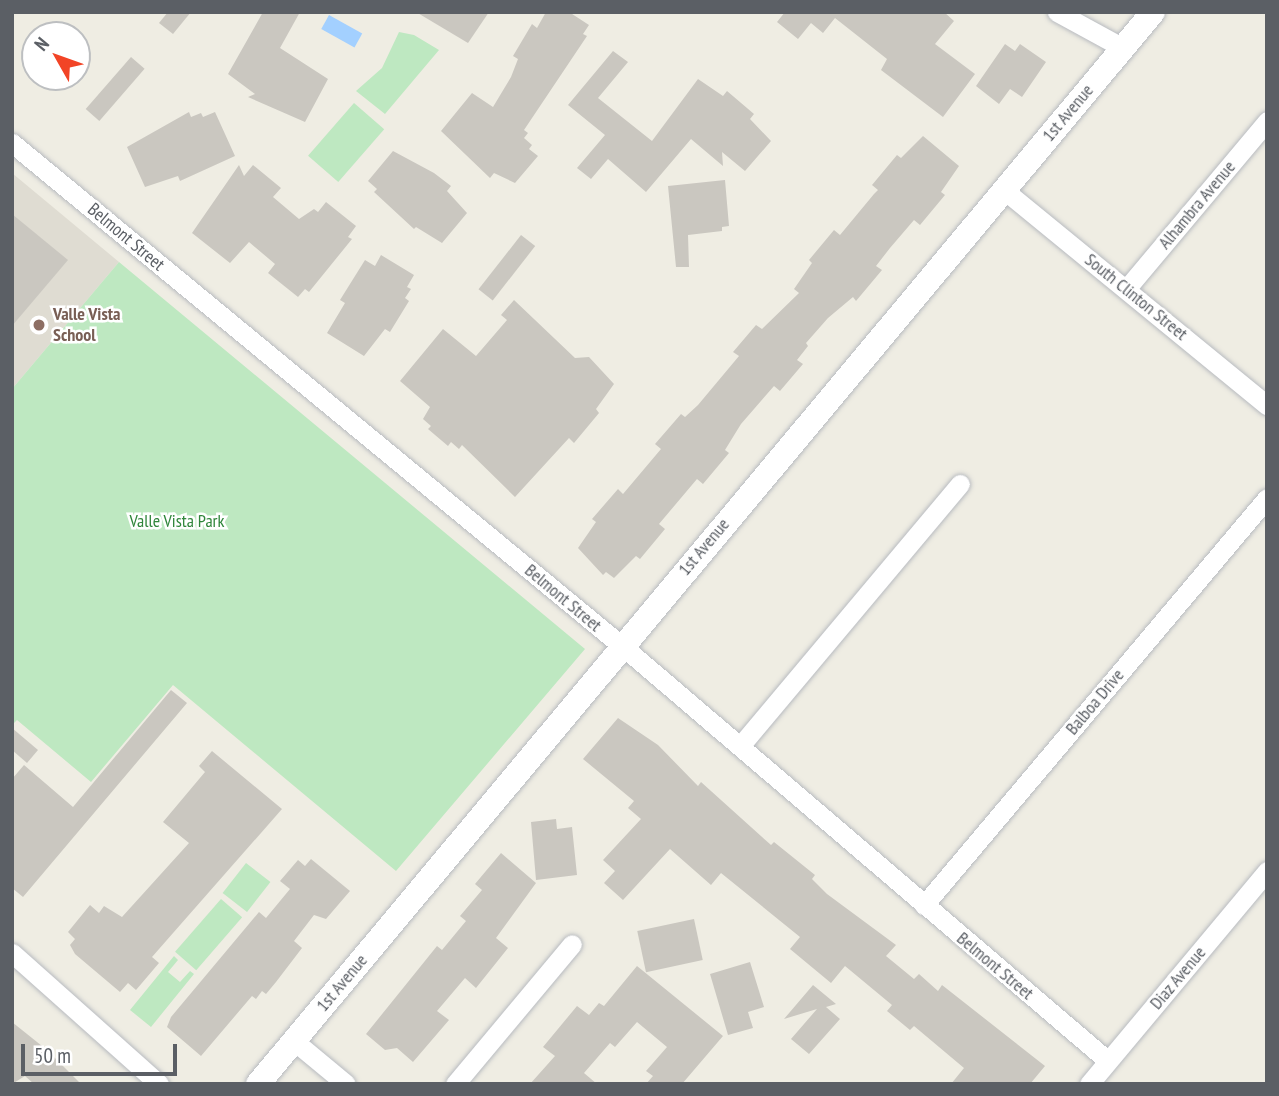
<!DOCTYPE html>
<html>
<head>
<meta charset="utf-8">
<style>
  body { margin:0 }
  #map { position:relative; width:1279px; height:1096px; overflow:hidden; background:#efede3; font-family:"PT Sans Narrow",sans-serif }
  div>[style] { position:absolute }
  .education>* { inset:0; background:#dfdcd2 }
  .green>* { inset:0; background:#bee8c1; transform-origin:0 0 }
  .water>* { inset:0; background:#a3d0ff; transform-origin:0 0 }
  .building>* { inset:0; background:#cac7c0; transform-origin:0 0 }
  .roads { filter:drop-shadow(0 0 2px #b8bbc0) drop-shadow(0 0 2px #b8bbc0) }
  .minor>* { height:19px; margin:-9.5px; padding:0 9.5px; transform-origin:9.5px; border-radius:9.5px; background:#fff }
  .tertiary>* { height:24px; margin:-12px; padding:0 12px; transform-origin:12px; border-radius:12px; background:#fff }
  .dots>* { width:19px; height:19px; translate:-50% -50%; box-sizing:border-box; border:4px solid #fff; border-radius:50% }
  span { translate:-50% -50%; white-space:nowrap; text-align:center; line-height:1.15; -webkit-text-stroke:5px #fff; paint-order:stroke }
  .street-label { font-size:18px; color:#5b5f65 }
  .education-label { font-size:18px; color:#785e54; font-weight:700 }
  .left { translate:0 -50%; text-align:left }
  .park-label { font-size:18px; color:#30863b }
  .frame { position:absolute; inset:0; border:14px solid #5b5f65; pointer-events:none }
  .north { position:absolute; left:21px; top:21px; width:70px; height:70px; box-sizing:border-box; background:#fff; border:2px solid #bdbfc1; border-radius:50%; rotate:310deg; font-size:19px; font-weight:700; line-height:28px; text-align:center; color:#5b5f65 }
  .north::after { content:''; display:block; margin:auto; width:24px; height:32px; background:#f24426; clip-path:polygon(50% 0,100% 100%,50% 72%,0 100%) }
  .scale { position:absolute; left:21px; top:1044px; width:156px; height:32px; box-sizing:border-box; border:4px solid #5b5f65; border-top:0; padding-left:9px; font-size:21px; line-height:24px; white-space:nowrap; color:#5b5f65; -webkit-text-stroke:5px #fff; paint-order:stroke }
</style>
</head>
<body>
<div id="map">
  <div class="education">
    <i style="clip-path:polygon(12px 173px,119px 262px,12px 389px)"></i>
  </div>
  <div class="green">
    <i style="clip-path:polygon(399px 32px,414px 35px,439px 50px,385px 114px,356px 91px,382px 68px)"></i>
    <i style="left:354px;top:103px;width:40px;height:70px;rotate:41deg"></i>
    <i style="clip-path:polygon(119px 262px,585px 649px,396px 871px,173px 685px,91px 782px,17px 720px,12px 725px,12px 389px)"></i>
    <i style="left:246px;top:863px;width:31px;height:38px;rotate:38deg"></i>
    <i style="left:221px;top:899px;width:28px;height:70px;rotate:41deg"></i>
    <i style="clip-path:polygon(174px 956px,178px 960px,168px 972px,180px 982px,190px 971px,194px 974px,151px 1027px,130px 1010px)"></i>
  </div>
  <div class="water">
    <i style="left:329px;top:15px;width:38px;height:16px;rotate:29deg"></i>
  </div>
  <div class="building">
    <i style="clip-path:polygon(168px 12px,191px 12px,173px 34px,159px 23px)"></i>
    <i style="clip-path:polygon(263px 12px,300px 12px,280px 48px,328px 79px,305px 122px,248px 97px,255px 94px,228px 74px)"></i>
    <i style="clip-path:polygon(416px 12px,489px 12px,468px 43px)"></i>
    <i style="clip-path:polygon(546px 12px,569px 12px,589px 25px,583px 34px,587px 36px,524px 130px,528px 133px,524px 138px,532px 145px,529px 149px,538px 156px,515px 183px,494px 173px,490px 178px,441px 131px,472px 93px,493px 107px,511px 77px,518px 59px,513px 56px,532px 24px,537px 28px)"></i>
    <i style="clip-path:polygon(785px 12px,944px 12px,954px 21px,935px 44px,975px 74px,943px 117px,881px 70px,887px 59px,835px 18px,823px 33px,811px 23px,798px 39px,777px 22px)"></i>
    <i style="clip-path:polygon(1005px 44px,1015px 51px,1020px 44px,1046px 62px,1022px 97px,1010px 89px,999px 104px,976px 86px)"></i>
    <i style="clip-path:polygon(613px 51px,628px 62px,598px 98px,652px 141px,698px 79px,723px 96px,727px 91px,754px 114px,750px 119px,771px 141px,745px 171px,722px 152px,723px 166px,691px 139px,646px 192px,608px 159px,591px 179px,577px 168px,605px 135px,568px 105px)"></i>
    <i style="left:131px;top:57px;width:18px;height:69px;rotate:41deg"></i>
    <i style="clip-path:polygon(189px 112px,191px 117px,201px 113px,203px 117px,215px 112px,235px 156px,180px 181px,178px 176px,145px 187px,127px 147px)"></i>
    <i style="clip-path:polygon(923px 136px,959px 166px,941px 192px,945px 195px,920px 225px,914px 220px,890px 248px,876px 266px,882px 270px,856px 301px,853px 297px,828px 318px,806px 343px,808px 346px,797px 360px,803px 364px,780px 391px,774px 386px,741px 424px,725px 450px,729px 453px,703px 484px,697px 479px,659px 524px,665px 529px,640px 559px,636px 556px,614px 578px,606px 572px,603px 575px,578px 548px,596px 522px,592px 519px,618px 489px,623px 494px,661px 449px,655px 444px,681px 414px,685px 417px,698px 405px,739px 356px,733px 352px,756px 325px,762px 329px,799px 293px,794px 289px,812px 263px,809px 260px,834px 230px,840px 235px,874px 194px,878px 190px,872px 185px,897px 155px,901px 158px)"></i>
    <i style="clip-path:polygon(393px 151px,434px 173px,451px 186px,447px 191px,467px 213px,442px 243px,416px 227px,414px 229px,374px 192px,377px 189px,368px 181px)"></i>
    <i style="clip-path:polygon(239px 165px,244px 176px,253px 165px,281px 188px,273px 197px,299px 219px,314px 209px,318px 212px,326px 202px,356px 226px,348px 237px,352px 239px,309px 292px,305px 289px,298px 297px,268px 273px,275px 264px,249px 242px,230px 263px,192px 233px)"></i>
    <i style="clip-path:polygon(725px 180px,729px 226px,722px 227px,722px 231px,688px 235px,689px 267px,676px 267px,668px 186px)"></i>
    <i style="clip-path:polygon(12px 214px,68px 260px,12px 326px)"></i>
    <i style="left:521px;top:235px;width:18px;height:69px;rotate:38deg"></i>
    <i style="clip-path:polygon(381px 255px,414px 275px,407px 287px,411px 289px,405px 298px,409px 301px,390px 332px,385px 329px,364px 356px,327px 333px,345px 303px,340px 300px,365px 260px,375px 266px)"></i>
    <i style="clip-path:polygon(514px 300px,575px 358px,589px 357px,614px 384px,596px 409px,599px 413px,574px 443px,569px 438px,515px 497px,462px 445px,459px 449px,451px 442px,448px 446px,428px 429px,431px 426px,423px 419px,430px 407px,400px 381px,443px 329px,476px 356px,507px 320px,501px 315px)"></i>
    <i style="clip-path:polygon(171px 690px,187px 703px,23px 897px,12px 888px,12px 779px,24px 765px,73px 807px)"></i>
    <i style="clip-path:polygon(618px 718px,658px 745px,698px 786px,701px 782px,771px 845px,774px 842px,815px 875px,812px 879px,827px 894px,896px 945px,886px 956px,914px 979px,919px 974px,938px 991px,942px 985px,1045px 1066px,1030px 1084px,951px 1084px,964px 1068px,914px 1026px,910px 1030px,887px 1011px,892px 1005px,845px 966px,831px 983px,790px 949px,800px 937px,721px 873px,711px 885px,670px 849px,623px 900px,604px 883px,615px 871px,603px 860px,641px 819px,628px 808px,634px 801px,583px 759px)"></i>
    <i style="clip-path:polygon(12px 728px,38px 750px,27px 763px,12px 750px)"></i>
    <i style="clip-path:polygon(212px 751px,282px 809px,152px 957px,159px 963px,136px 990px,128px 983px,120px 992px,75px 954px,70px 945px,75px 939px,68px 932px,90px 905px,99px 913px,104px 906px,122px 917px,189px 843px,163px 822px,205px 772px,199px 766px)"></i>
    <i style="clip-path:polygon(556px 819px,557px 829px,572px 827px,577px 875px,536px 880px,531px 822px)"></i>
    <i style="clip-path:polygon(501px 853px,536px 883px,496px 938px,508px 948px,476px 988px,465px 978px,437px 1011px,449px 1020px,413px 1062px,397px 1048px,385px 1050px,366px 1034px,437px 946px,442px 950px,466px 921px,460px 916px,482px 890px,475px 884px)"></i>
    <i style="clip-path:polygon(311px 859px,350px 891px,326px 919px,314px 915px,294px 941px,302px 948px,276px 982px,266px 994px,262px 991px,256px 999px,252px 996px,201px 1056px,167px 1027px,171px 1017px,259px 912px,266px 918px,290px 889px,280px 881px,298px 860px,305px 866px)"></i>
    <i style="left:694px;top:919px;width:42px;height:58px;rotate:78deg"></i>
    <i style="clip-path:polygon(750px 962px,764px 1007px,748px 1012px,753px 1028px,728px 1035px,710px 974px)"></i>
    <i style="clip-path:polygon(637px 966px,723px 1036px,682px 1084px,646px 1084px,653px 1076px,646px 1071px,667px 1047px,637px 1022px,615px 1047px,610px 1043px,584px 1073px,597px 1084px,530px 1084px,555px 1056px,543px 1047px,577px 1006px,589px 1015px,599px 1003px,604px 1006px)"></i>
    <i style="clip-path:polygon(813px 985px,836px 1004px,826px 1007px,840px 1019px,809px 1054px,791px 1039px,817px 1009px,784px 1019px)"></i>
    <i style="clip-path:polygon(12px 1022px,47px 1050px,81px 1084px,34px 1084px,25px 1076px,12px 1084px)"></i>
  </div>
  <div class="roads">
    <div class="minor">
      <i style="left:1057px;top:12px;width:75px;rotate:28.6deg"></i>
      <i style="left:12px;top:143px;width:806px;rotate:39.51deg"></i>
      <i style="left:634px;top:656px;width:623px;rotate:40.51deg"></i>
      <i style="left:1004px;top:190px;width:340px;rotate:39.3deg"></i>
      <i style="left:1127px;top:288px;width:218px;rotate:-50deg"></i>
      <i style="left:740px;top:746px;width:342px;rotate:-50deg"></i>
      <i style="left:924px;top:905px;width:532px;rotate:-49.88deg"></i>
      <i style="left:12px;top:953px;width:197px;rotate:41.7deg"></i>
      <i style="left:294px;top:1041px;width:67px;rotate:39.6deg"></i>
      <i style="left:455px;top:1084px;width:182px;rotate:-50.1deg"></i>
      <i style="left:1089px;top:1084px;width:278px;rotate:-50.1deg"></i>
    </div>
    <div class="tertiary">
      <i style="left:258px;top:1084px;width:1396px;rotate:-50.14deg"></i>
    </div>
  </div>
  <div class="dots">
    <i style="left:39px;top:325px;background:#8d6e63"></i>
  </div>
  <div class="street-label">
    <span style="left:1068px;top:113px;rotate:-50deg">1st Avenue</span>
    <span style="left:1197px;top:205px;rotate:-50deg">Alhambra Avenue</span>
    <span style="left:126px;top:237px;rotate:40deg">Belmont Street</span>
    <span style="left:1136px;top:297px;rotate:39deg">South Clinton Street</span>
    <span style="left:704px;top:547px;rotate:-50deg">1st Avenue</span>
    <span style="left:563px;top:598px;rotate:40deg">Belmont Street</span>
    <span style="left:1095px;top:702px;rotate:-50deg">Balboa Drive</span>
    <span style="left:995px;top:966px;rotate:40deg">Belmont Street</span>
    <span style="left:1178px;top:978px;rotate:-50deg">Diaz Avenue</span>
    <span style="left:342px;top:983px;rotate:-50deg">1st Avenue</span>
  </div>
  <div class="education-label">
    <span class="left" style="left:53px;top:325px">Valle Vista<br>School</span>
  </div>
  <div class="park-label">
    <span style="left:177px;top:521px">Valle Vista Park</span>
  </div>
  <div class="frame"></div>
  <div class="north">N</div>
  <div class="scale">50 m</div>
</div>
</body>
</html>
